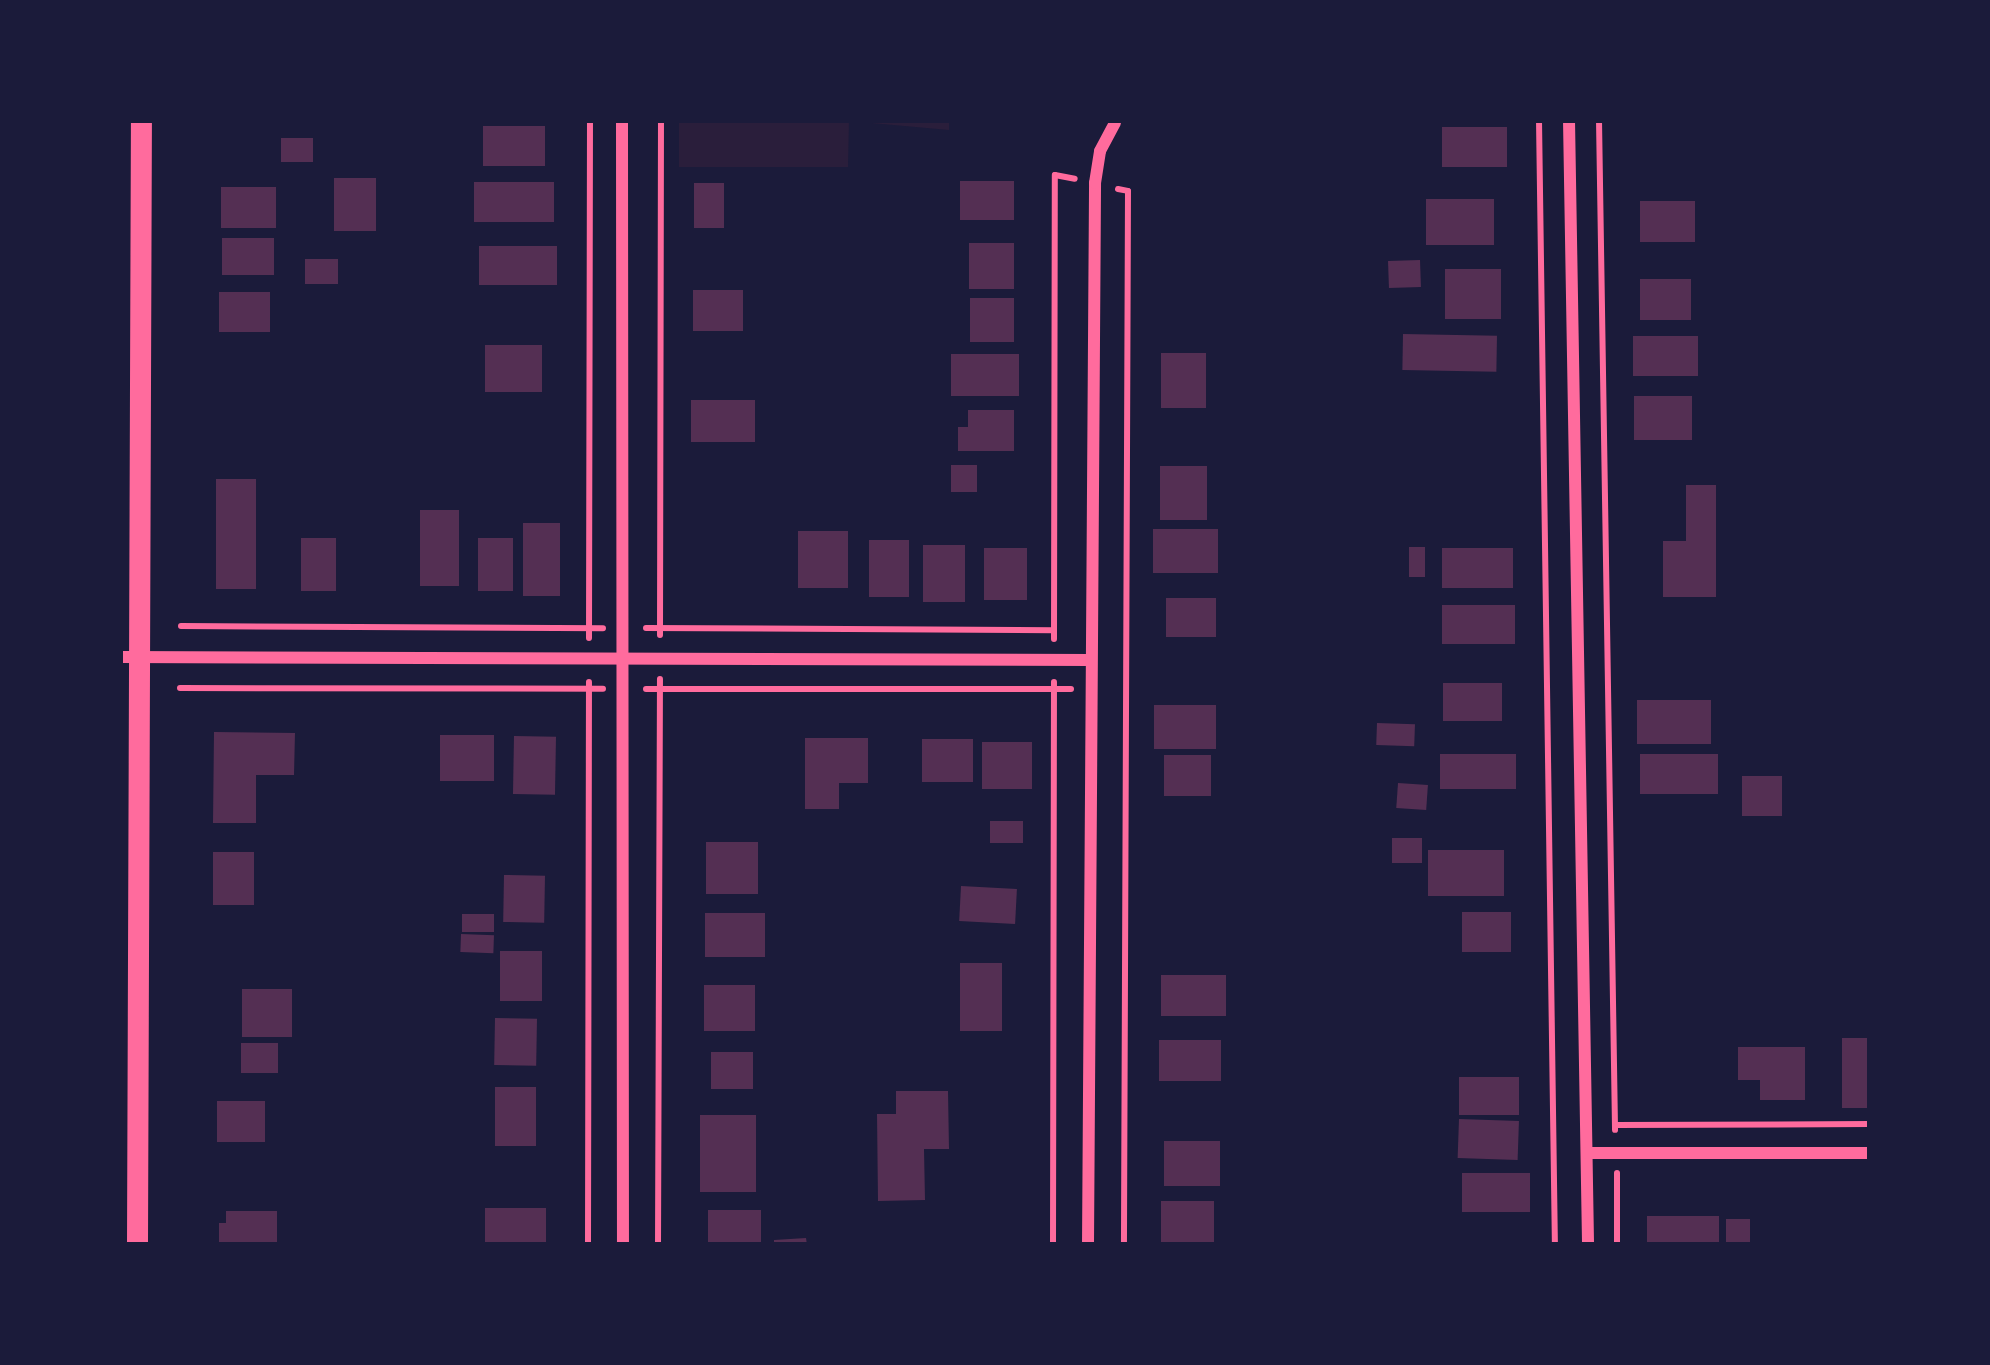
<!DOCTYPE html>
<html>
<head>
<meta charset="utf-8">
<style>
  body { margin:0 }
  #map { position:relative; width:1990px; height:1365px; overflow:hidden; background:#1b1b3a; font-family:"Golos Text",sans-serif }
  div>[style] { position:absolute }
  .green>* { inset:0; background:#2a1e3b }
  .building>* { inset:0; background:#542f53; transform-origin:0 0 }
  .path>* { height:6px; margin:-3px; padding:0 3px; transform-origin:3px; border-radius:3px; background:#ff6b9d }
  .minor>* { height:12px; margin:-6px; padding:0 6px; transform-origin:6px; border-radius:6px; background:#ff6b9d }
  .tertiary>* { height:21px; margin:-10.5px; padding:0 10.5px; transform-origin:10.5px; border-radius:10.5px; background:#ff6b9d }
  span { translate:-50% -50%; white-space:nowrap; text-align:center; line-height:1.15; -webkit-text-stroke:12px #1b1b3a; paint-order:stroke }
  .frame { position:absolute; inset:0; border:123px solid #1b1b3a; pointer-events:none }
</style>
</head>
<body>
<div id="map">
  <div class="green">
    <i style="clip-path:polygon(679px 120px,949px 120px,949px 130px,849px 121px,848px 167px,679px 167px)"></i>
  </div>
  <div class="building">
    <i style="left:483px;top:126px;width:62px;height:40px"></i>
    <i style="left:1442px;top:127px;width:65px;height:40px"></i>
    <i style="left:281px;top:138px;width:32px;height:24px"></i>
    <i style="left:334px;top:178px;width:42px;height:53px"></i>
    <i style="left:960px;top:181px;width:54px;height:39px"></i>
    <i style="left:474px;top:182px;width:80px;height:40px"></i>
    <i style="left:694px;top:183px;width:30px;height:45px"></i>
    <i style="left:221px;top:187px;width:55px;height:41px"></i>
    <i style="left:1426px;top:199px;width:68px;height:46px"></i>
    <i style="left:1640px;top:201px;width:55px;height:41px"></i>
    <i style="left:222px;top:238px;width:52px;height:37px"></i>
    <i style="left:969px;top:243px;width:45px;height:46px"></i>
    <i style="left:479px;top:246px;width:78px;height:39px"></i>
    <i style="left:338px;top:259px;width:25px;height:33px;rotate:90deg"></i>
    <i style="left:1420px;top:260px;width:27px;height:32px;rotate:88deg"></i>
    <i style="left:1445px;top:269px;width:56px;height:50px"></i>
    <i style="left:1640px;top:279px;width:51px;height:41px"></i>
    <i style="left:693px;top:290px;width:50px;height:41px"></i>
    <i style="left:219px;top:292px;width:51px;height:40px"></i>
    <i style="left:970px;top:298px;width:44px;height:44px"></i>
    <i style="left:1403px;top:334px;width:94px;height:36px;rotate:1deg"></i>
    <i style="left:1633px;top:336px;width:65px;height:40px"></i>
    <i style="left:485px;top:345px;width:57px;height:47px"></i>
    <i style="left:1161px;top:353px;width:45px;height:55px"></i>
    <i style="left:951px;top:354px;width:68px;height:42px"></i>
    <i style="left:1634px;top:396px;width:58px;height:44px"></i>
    <i style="left:691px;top:400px;width:64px;height:42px"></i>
    <i style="clip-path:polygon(968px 410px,1014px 410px,1014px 451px,958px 451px,958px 427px,968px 427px)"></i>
    <i style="left:951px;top:465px;width:26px;height:27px"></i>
    <i style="left:1160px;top:466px;width:47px;height:54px"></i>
    <i style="left:216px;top:479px;width:40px;height:110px"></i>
    <i style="clip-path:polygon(1686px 485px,1716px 485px,1716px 597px,1663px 597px,1663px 541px,1686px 541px)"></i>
    <i style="left:420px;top:510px;width:39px;height:76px"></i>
    <i style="left:523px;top:523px;width:37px;height:73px"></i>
    <i style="left:1153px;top:529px;width:65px;height:44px"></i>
    <i style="left:798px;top:531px;width:50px;height:57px"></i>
    <i style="left:301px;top:538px;width:35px;height:53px"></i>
    <i style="left:478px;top:538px;width:35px;height:53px"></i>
    <i style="left:869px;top:540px;width:40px;height:57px"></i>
    <i style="left:923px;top:545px;width:42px;height:57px"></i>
    <i style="left:1409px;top:547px;width:16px;height:30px"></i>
    <i style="left:984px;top:548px;width:43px;height:52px"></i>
    <i style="left:1442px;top:548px;width:71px;height:40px"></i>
    <i style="left:1166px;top:598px;width:50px;height:39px"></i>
    <i style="left:1442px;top:605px;width:73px;height:39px"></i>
    <i style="left:1443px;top:683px;width:59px;height:38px"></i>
    <i style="left:1637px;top:700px;width:74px;height:44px"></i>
    <i style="left:1154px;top:705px;width:62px;height:44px"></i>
    <i style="left:1377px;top:723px;width:38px;height:22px;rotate:2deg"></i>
    <i style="clip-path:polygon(214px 732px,295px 733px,294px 775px,256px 775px,256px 823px,213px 823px)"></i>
    <i style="left:440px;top:735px;width:54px;height:46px"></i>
    <i style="left:514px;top:736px;width:42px;height:58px;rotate:1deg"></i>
    <i style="clip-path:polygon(805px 738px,868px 738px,868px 783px,839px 783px,839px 809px,805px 809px)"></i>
    <i style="left:922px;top:739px;width:51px;height:43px"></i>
    <i style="left:982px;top:742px;width:50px;height:47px"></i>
    <i style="left:1440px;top:754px;width:76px;height:35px"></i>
    <i style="left:1640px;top:754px;width:78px;height:40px"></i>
    <i style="left:1164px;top:755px;width:47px;height:41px"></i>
    <i style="left:1742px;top:776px;width:40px;height:40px"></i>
    <i style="left:1398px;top:783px;width:30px;height:25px;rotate:4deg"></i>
    <i style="left:1023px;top:821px;width:22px;height:33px;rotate:90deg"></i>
    <i style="left:1392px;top:838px;width:30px;height:25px"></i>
    <i style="left:706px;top:842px;width:52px;height:52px"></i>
    <i style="left:1428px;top:850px;width:76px;height:46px"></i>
    <i style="left:213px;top:852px;width:41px;height:53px"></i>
    <i style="left:504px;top:875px;width:41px;height:47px;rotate:1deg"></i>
    <i style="left:961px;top:886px;width:56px;height:35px;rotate:3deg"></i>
    <i style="left:1462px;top:912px;width:49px;height:40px"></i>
    <i style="left:705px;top:913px;width:60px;height:44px"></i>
    <i style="left:462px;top:914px;width:32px;height:18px"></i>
    <i style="left:461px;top:934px;width:33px;height:18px;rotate:2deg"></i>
    <i style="left:500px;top:951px;width:42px;height:50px"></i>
    <i style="left:960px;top:963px;width:42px;height:68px"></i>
    <i style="left:1161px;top:975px;width:65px;height:41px"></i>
    <i style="left:704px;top:985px;width:51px;height:46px"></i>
    <i style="left:242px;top:989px;width:50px;height:48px"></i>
    <i style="left:495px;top:1018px;width:42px;height:47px;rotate:1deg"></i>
    <i style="left:1842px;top:1038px;width:28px;height:70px"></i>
    <i style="left:1159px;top:1040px;width:62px;height:41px"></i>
    <i style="left:241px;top:1043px;width:37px;height:30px"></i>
    <i style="clip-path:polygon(1738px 1047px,1805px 1047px,1805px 1100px,1760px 1100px,1760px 1080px,1738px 1080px)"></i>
    <i style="left:711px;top:1052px;width:42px;height:37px"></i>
    <i style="left:1459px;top:1077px;width:60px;height:38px"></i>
    <i style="left:495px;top:1087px;width:41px;height:59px"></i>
    <i style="clip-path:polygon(896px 1091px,948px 1091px,949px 1149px,924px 1149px,925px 1200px,878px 1201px,877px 1114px,896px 1114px)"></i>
    <i style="left:217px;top:1101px;width:48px;height:41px"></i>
    <i style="left:700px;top:1115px;width:56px;height:77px"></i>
    <i style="left:1459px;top:1119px;width:60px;height:39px;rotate:2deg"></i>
    <i style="left:1164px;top:1141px;width:56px;height:45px"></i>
    <i style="left:1462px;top:1173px;width:68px;height:39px"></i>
    <i style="left:1161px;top:1201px;width:53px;height:44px"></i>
    <i style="left:485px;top:1208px;width:61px;height:37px"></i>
    <i style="left:708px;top:1210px;width:53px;height:35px"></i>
    <i style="clip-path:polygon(226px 1211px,277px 1211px,277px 1245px,219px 1245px,219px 1223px,226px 1223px)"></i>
    <i style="left:1647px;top:1216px;width:72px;height:29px"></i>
    <i style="left:1726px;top:1219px;width:24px;height:26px"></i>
    <i style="clip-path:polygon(806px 1238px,807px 1245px,774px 1245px,774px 1240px)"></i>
  </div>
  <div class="path">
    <i style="left:1539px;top:120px;width:1125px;rotate:89.19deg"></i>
    <i style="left:1599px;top:120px;width:1010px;rotate:89.09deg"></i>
    <i style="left:1118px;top:189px;width:10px;rotate:11deg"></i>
    <i style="left:1128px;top:191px;width:1054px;rotate:90.22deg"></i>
    <i style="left:181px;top:626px;width:422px;rotate:0.3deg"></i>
    <i style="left:646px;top:628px;width:407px;rotate:0.3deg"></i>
    <i style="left:660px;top:635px;width:515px;rotate:-89.89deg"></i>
    <i style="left:589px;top:638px;width:518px;rotate:-89.89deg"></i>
    <i style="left:1054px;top:639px;width:464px;rotate:-89.9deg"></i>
    <i style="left:1055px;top:175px;width:20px;rotate:11deg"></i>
    <i style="left:180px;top:688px;width:423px;rotate:0.1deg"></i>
    <i style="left:646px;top:689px;width:425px"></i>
    <i style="left:1615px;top:1125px;width:255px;rotate:-0.2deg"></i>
    <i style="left:1617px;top:1173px;width:72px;rotate:90deg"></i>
    <i style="left:588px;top:1245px;width:563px;rotate:-89.9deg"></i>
    <i style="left:658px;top:1245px;width:566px;rotate:-89.8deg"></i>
    <i style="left:1053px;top:1245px;width:563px;rotate:-89.9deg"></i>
  </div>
  <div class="minor">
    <i style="left:622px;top:120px;width:1125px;rotate:89.95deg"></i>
    <i style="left:1569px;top:120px;width:1125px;rotate:89.03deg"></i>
    <i style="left:120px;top:657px;width:971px;rotate:0.18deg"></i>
    <i style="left:1587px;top:1153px;width:283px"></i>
    <i style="left:1088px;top:1245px;width:1062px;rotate:-89.62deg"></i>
    <i style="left:1095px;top:183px;width:32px;rotate:-81deg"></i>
    <i style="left:1100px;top:151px;width:32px;rotate:-62deg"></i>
  </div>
  <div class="tertiary">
    <i style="left:137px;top:1245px;width:1125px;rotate:-89.8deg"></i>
  </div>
  <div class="frame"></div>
</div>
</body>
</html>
